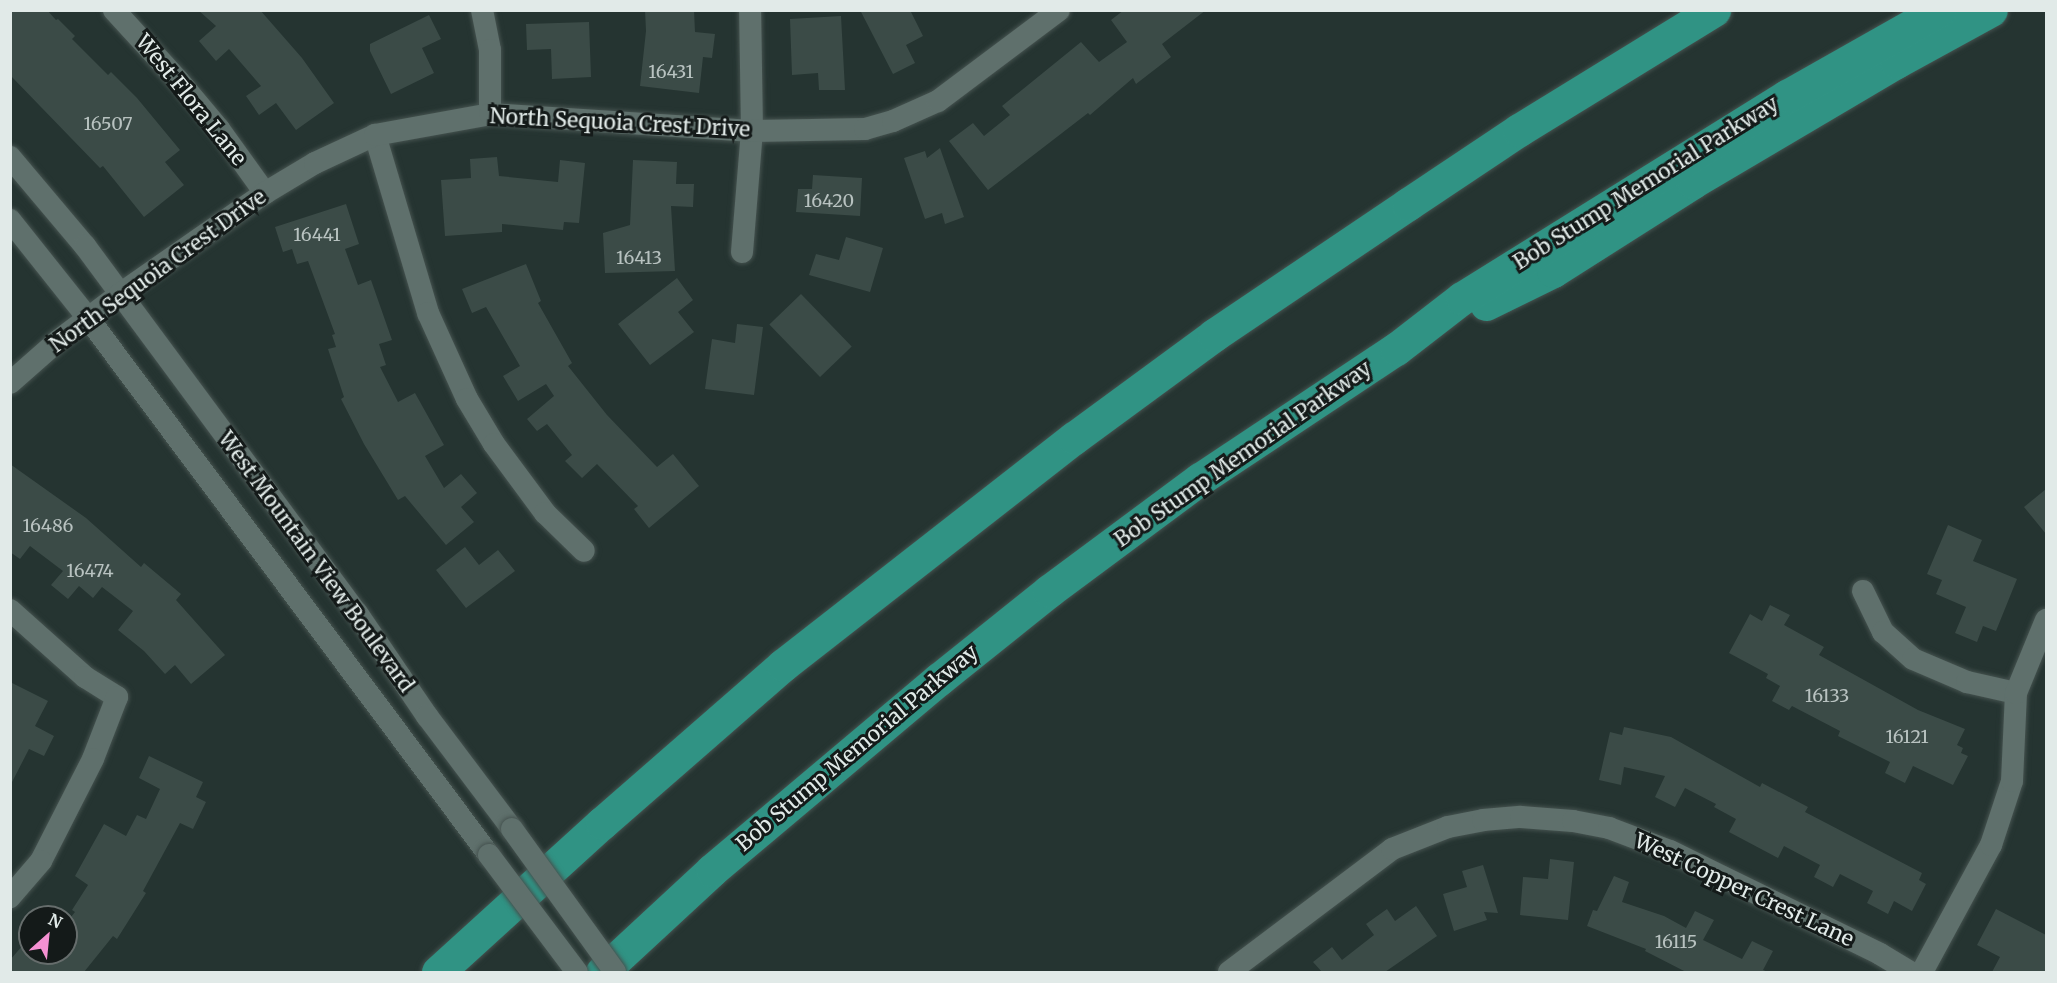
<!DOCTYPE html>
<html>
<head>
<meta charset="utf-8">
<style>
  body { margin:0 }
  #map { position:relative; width:2057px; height:983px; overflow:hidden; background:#253431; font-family:Merriweather,serif }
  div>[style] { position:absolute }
  .building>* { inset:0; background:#3b4b47; transform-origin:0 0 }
  .roads { filter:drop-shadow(0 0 2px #45524f) drop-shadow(0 0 2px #45524f) }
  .minor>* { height:22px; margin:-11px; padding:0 11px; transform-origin:11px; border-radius:11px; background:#5f706c }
  .highway>* { height:33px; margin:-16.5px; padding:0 16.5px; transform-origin:16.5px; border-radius:16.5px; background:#309384 }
  .bridges { filter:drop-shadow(0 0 2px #45524f) drop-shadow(0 0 2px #45524f) }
  .minor-bridge>* { height:22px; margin:-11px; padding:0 11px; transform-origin:11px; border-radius:11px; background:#5f706c }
  span { translate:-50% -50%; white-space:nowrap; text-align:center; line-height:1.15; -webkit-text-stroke:6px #141a19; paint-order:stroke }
  .number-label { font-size:18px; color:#b8c2c0 }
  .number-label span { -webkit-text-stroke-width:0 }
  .street-label { font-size:21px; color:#e1eae8 }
  .frame { position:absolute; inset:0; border:12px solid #e1eae8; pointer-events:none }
  .north { position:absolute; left:18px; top:905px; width:60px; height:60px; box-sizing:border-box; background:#141a19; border:2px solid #666d6c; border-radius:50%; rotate:27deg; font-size:16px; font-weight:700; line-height:24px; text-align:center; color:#e1eae8 }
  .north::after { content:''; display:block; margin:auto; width:21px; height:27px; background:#f591d2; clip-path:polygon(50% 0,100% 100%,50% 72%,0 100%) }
</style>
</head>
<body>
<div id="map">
  <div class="building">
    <i style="clip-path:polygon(10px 10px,47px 10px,56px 20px,58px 19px,75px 36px,72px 39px,108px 75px,111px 72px,137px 98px,180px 150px,165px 162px,184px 185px,144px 217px,103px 166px,100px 168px,10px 75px)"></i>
    <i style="clip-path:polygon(198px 10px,260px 10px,302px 58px,334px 103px,296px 130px,276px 103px,259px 115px,246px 96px,261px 86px,229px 49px,216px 61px,199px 41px,216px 26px)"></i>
    <i style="clip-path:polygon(645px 10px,694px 10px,695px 32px,715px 34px,712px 58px,703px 57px,699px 93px,640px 86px,646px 31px)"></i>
    <i style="clip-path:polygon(860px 10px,910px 10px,923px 36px,906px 45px,915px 63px,893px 74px)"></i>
    <i style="clip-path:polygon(1124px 10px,1206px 10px,1162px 44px,1171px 57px,1136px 84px,1133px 78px,1090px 115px,1088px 113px,988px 190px,949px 141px,973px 123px,984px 136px,1010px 115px,1002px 106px,1081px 42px,1099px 62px,1127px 42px,1111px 20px)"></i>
    <i style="clip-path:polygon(429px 15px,441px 39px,422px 48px,434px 73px,391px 94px,370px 51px,370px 44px)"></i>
    <i style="clip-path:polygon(841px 16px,845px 90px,819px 90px,818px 73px,792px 75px,790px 19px)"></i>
    <i style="clip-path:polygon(589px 22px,591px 77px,552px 79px,551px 49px,527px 50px,526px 24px)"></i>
    <i style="clip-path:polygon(940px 148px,964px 217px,945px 224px,942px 213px,925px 219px,904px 158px,925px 151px,927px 158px)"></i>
    <i style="clip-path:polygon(497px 157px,499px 176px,558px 182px,560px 160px,585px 163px,579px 223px,564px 222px,563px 230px,502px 224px,502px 232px,445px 236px,441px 180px,471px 178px,470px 159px)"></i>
    <i style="clip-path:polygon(633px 160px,677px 162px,676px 184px,694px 184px,693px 207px,671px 206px,675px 271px,605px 273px,603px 233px,630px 225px)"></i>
    <i style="clip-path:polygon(813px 175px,862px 178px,860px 216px,796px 212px,798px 189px,812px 189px)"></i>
    <i style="clip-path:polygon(346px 204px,359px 244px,345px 249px,358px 285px,371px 280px,392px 340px,379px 344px,386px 365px,380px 367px,398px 402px,415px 393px,444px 445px,425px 456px,444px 488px,461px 474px,477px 493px,461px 507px,474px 522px,446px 545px,405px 496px,398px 500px,364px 444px,341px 399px,344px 397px,328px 349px,336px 347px,332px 335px,335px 334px,308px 261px,297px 264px,292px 249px,283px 252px,275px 227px)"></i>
    <i style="clip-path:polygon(846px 237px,883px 248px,870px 292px,809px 275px,816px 254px,839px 260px)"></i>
    <i style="clip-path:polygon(526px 264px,541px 301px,538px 303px,572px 363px,568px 366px,607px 415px,657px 467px,673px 454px,699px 486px,649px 528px,634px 509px,638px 506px,597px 464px,582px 478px,565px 461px,572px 455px,547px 424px,537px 431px,527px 419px,554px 396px,546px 384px,518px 401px,503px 376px,520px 366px,486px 307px,472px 313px,462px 289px)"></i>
    <i style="clip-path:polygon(677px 278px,693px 300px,678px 312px,694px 332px,650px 365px,618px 324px)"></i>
    <i style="left:801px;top:294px;width:73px;height:44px;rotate:46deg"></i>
    <i style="clip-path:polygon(737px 324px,763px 327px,754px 395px,705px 389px,712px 339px,735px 343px)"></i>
    <i style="clip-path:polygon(10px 464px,86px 518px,141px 567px,144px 563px,181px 594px,176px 600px,225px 655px,191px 684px,175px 665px,165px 674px,144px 651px,118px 630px,133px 611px,102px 587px,93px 598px,79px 586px,68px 599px,51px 585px,63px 571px,30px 546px,20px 559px,10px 552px)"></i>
    <i style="clip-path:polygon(2046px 489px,2046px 534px,2024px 507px)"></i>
    <i style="clip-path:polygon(1948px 525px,1982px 540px,1973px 561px,2017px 579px,1996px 631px,1983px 626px,1977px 642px,1955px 633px,1966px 607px,1936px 594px,1942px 580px,1927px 574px)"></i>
    <i style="clip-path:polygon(465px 547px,479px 565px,498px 550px,515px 571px,466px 608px,436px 570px)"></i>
    <i style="clip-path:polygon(1770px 605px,1790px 615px,1784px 625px,1824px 647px,1819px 655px,1918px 710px,1965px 729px,1957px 745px,1963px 748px,1961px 753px,1968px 756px,1953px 785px,1913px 766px,1905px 783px,1885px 773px,1890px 762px,1838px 736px,1840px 731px,1792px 706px,1789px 710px,1772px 701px,1780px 686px,1766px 678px,1768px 674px,1729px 653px,1750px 614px,1762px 621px)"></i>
    <i style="clip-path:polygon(10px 682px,48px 701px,35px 726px,54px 736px,44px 756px,29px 749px,10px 786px)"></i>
    <i style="clip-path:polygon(1624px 727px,1671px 737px,1760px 787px,1762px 783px,1808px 807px,1805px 812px,1922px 873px,1919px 880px,1926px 884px,1912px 911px,1894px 901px,1888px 914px,1867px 903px,1873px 891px,1840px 874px,1833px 887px,1814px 877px,1820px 865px,1784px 846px,1778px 858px,1729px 832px,1736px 819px,1714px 807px,1716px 804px,1685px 788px,1675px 807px,1655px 797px,1665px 776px,1624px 767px,1621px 785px,1599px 780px,1610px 732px,1622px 735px)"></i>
    <i style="clip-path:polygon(149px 756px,203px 782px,196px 797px,206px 802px,193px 829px,180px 823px,143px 891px,146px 893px,117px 939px,113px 936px,84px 972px,10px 972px,10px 960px,30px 937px,30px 953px,66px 953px,66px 923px,75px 912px,72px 910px,88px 885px,75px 876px,104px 824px,126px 836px,137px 815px,146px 819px,160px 789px,139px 778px)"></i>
    <i style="clip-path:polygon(1550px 859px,1574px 862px,1568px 920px,1520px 915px,1523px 877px,1548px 879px)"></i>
    <i style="clip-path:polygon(1483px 865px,1498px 913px,1484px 912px,1487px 920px,1454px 931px,1443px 894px,1467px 887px,1462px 871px)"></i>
    <i style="clip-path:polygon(1614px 876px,1629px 882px,1622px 902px,1664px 916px,1686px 928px,1695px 911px,1714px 920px,1703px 940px,1742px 959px,1752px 941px,1773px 951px,1763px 970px,1768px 972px,1686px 972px,1645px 951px,1646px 949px,1587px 926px,1593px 910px,1597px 911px)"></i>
    <i style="clip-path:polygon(1416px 906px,1437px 936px,1385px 972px,1322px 972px,1313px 962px,1332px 947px,1342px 960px,1374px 935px,1366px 924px,1387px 909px,1395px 921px)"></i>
    <i style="clip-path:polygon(1996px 909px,2046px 935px,2046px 972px,1992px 972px,2000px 957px,1977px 945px)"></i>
  </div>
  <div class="roads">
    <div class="minor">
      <i style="left:114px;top:10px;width:95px;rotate:47.6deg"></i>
      <i style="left:178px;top:80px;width:64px;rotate:50.1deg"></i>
      <i style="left:219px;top:129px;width:79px;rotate:54.3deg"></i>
      <i style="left:482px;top:10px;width:41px;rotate:78.7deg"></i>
      <i style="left:490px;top:50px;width:64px;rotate:90deg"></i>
      <i style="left:375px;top:135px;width:186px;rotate:73.4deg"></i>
      <i style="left:428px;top:313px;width:94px;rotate:65.6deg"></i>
      <i style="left:467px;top:399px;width:52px;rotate:59deg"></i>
      <i style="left:494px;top:444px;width:86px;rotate:53.5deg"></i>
      <i style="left:545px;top:513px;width:54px;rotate:44.3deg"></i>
      <i style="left:10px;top:157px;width:116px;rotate:49.9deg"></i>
      <i style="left:85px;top:246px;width:457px;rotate:53.5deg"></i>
      <i style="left:357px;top:613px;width:125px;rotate:55.8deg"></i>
      <i style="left:427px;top:716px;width:141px;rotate:53deg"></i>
      <i style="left:10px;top:220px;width:125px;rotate:51.5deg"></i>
      <i style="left:88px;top:318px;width:670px;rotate:53.25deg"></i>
      <i style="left:742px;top:252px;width:121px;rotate:-85.3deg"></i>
      <i style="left:752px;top:131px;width:121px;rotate:-90.9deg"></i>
      <i style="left:10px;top:383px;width:65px;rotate:-41.3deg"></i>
      <i style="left:59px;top:340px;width:76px;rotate:-37deg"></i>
      <i style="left:120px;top:294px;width:177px;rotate:-34.9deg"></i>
      <i style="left:265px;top:193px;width:58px;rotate:-31deg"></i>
      <i style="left:315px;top:163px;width:66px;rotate:-25deg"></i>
      <i style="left:375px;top:135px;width:117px;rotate:-10.3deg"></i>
      <i style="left:490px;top:114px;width:263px;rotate:3.7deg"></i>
      <i style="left:752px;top:131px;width:113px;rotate:-1deg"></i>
      <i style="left:865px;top:129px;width:29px;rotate:-16deg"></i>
      <i style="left:893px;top:121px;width:49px;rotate:-24deg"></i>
      <i style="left:938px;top:101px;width:151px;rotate:-36.9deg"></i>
      <i style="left:1863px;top:591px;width:46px;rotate:64deg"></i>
      <i style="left:1883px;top:632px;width:40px;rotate:42deg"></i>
      <i style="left:1913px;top:659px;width:59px;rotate:23.1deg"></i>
      <i style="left:1967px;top:682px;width:50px;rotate:12.7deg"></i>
      <i style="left:10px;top:610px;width:101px;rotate:41.8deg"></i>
      <i style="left:85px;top:677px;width:38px;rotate:32deg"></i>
      <i style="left:117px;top:697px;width:66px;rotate:111.2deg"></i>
      <i style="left:93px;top:759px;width:114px;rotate:117deg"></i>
      <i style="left:41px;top:861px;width:48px;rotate:130.7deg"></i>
      <i style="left:1229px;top:972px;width:204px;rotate:-37deg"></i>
      <i style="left:1392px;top:849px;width:60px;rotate:-21.4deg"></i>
      <i style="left:1448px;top:827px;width:36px;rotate:-11deg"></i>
      <i style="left:1483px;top:820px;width:38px;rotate:-5deg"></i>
      <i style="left:1521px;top:817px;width:52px;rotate:4.4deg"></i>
      <i style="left:1573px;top:821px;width:37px;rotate:11deg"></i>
      <i style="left:1609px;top:828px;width:65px;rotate:20.7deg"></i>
      <i style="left:1670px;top:851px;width:234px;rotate:26.1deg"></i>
      <i style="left:1880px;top:954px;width:35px;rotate:31deg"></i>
      <i style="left:1922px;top:972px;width:145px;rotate:-61.5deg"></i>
      <i style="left:1991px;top:845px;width:67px;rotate:-71.8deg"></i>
      <i style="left:2012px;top:781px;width:88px;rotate:-87.4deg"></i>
      <i style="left:2016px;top:693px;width:79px;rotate:-67.7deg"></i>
    </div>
    <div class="highway">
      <i style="left:1486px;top:304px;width:75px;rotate:-26.2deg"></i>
      <i style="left:1553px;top:271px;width:166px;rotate:-32.4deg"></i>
      <i style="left:1693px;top:182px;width:236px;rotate:-30.6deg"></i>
      <i style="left:1896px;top:62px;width:108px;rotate:-28.7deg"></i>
      <i style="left:438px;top:972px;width:222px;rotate:-42.3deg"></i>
      <i style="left:602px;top:823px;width:240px;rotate:-41.1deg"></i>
      <i style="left:783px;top:665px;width:369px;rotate:-38deg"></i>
      <i style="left:1074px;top:438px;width:174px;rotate:-36.3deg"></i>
      <i style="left:1214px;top:335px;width:234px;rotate:-34deg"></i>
      <i style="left:1408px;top:204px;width:133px;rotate:-33.7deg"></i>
      <i style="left:1519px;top:130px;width:229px;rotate:-31.6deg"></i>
      <i style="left:602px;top:972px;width:150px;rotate:-42.8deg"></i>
      <i style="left:712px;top:870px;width:297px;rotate:-40.1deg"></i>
      <i style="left:939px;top:679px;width:141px;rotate:-38.7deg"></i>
      <i style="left:1049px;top:591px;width:188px;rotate:-36.6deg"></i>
      <i style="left:1200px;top:479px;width:235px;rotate:-33.6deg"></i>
      <i style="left:1396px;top:349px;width:83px;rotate:-37.7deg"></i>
      <i style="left:1462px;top:298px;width:383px;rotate:-31.9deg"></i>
      <i style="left:1787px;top:96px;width:175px;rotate:-29.5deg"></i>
    </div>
  </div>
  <div class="bridges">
    <div class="minor-bridge">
      <i style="left:512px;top:829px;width:176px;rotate:54.2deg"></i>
      <i style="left:489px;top:855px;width:146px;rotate:53.1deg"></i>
    </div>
  </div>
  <div class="number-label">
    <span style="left:671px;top:72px">16431</span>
    <span style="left:108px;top:124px">16507</span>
    <span style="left:829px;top:201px">16420</span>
    <span style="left:317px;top:235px">16441</span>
    <span style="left:639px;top:258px">16413</span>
    <span style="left:48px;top:526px">16486</span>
    <span style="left:90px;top:571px">16474</span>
    <span style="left:1827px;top:696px">16133</span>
    <span style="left:1907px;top:737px">16121</span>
    <span style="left:1676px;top:942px">16115</span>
  </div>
  <div class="street-label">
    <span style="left:191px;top:100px;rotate:51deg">West Flora Lane</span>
    <span style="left:620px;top:123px;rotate:3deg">North Sequoia Crest Drive</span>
    <span style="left:1646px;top:183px;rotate:-32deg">Bob Stump Memorial Parkway</span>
    <span style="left:158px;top:271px;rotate:-36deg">North Sequoia Crest Drive</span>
    <span style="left:1243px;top:454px;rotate:-35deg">Bob Stump Memorial Parkway</span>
    <span style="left:316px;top:562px;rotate:54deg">West Mountain View Boulevard</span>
    <span style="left:857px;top:748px;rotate:-40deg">Bob Stump Memorial Parkway</span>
    <span style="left:1744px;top:890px;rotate:25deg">West Copper Crest Lane</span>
  </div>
  <div class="frame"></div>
  <div class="north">N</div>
</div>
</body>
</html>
